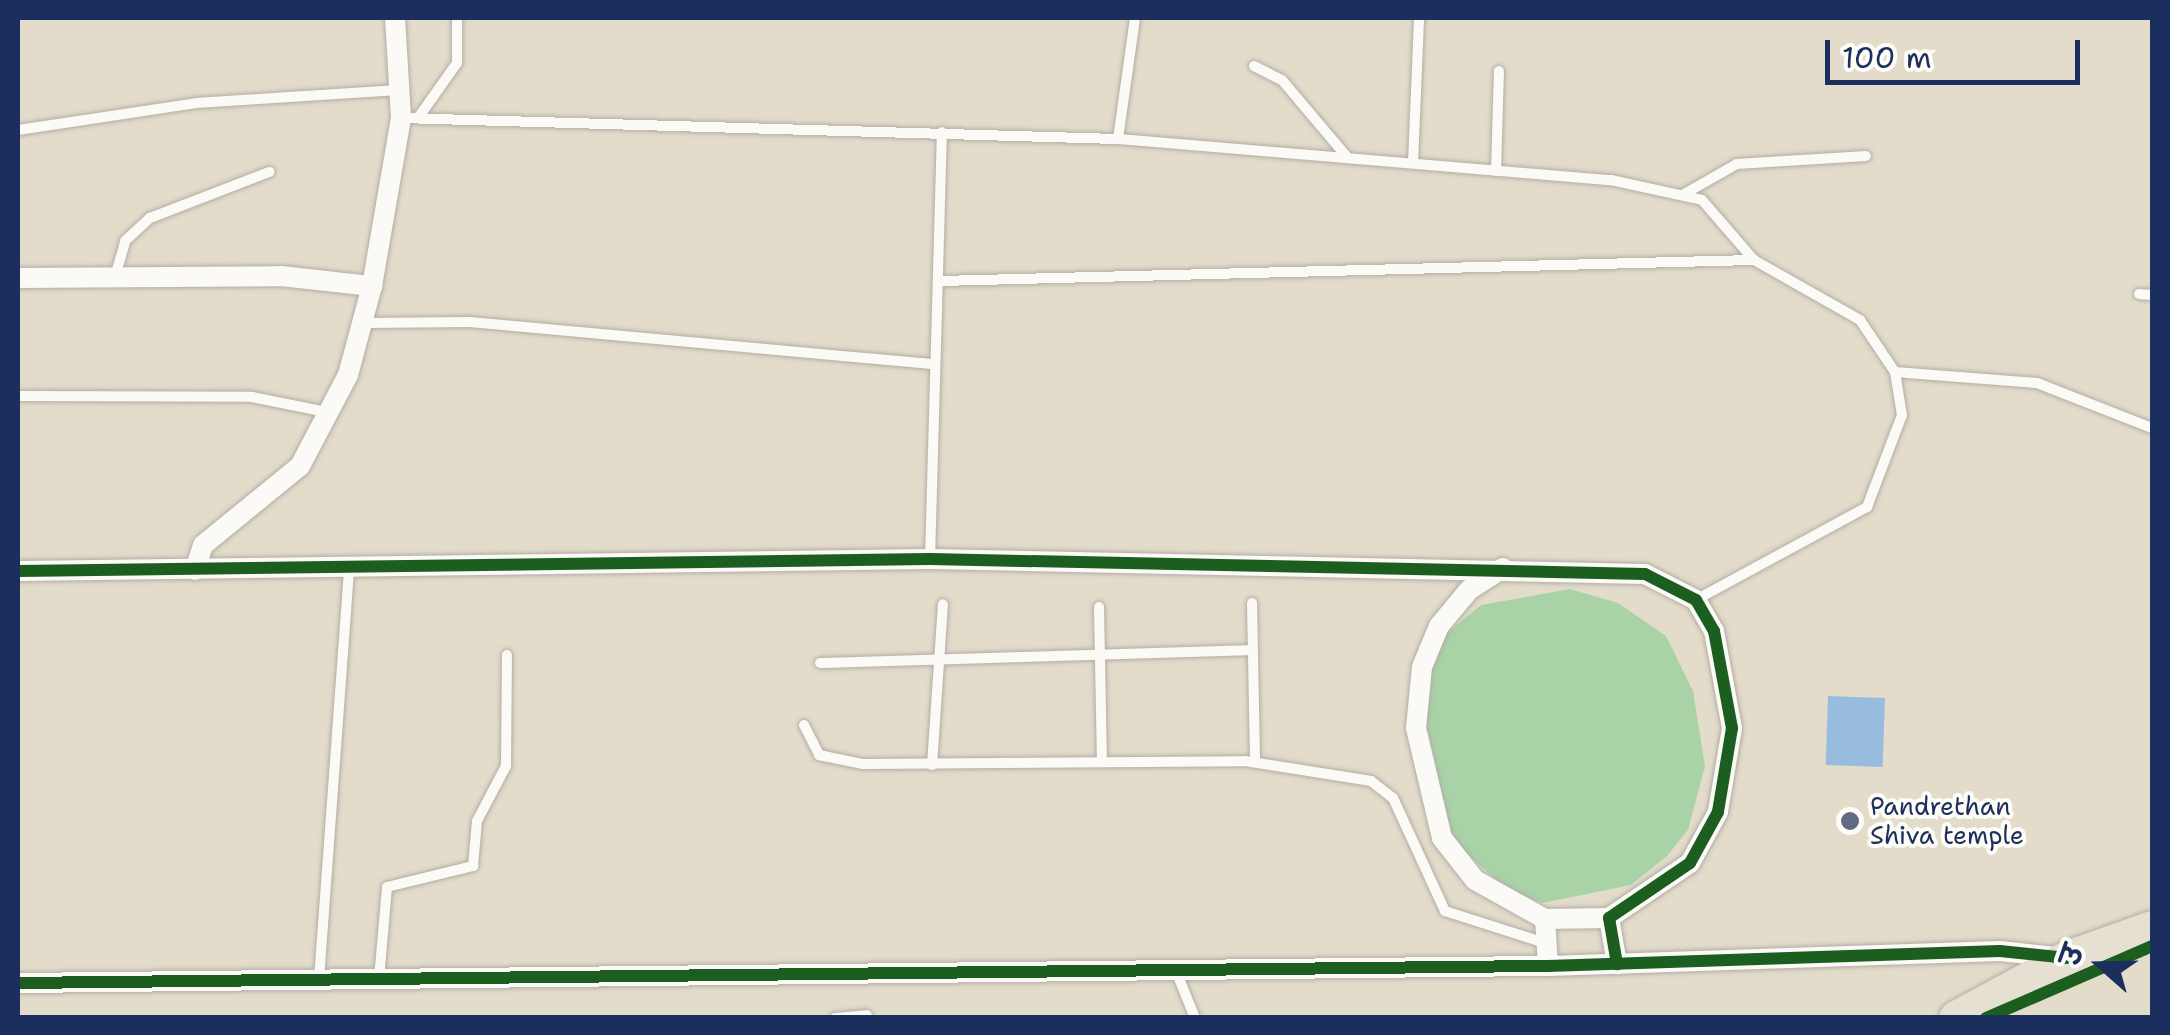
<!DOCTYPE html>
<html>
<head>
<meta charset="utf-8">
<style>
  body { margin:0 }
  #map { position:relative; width:2170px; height:1035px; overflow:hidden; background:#e4dcca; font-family:"Shantell Sans","Playpen Sans Deva",sans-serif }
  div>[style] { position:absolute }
  .green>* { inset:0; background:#a9d2a7 }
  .water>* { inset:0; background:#98bcde; transform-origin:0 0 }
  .roads { filter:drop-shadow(0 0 2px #b1aea7) drop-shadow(0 0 2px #b1aea7) }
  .lane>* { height:10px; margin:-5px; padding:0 5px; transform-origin:5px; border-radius:5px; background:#fbfaf7 }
  .street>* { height:20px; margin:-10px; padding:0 10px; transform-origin:10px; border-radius:10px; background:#fbfaf7 }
  .highway>* { height:35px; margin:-17.5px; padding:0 17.5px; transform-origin:17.5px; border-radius:17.5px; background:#e6e0d2 }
  .cycleway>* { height:12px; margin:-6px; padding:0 6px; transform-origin:6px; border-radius:6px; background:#1b5e20 }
  .dots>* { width:28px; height:28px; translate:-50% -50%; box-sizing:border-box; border:5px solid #fdfcf7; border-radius:50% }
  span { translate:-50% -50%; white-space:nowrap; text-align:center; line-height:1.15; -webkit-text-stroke:8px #fdfcf7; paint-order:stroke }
  .poi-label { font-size:25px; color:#1b2f5e }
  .left { translate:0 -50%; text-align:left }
  .frame { position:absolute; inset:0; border:20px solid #1b2f5e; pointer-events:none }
  .north { position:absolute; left:2050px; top:915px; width:100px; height:100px; -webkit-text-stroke:8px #fdfcf7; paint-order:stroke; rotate:290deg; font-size:28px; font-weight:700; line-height:40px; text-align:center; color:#1b2f5e }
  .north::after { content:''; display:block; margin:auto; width:35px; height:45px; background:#1b2f5e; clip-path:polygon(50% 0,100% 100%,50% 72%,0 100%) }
  .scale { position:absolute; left:1825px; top:40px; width:255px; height:45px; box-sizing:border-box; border:5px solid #1b2f5e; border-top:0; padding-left:12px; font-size:30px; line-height:35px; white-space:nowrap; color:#1b2f5e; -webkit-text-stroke:8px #fdfcf7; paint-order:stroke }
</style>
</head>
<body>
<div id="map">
  <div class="green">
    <i style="clip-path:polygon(1570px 589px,1618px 603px,1666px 636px,1693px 691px,1705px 766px,1688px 830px,1667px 856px,1631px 885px,1542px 903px,1504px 887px,1452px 840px,1421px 701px,1442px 637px,1481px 605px)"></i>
  </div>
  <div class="water">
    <i style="left:1885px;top:698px;width:69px;height:57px;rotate:92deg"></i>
  </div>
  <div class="roads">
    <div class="lane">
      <i style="left:1254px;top:66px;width:31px;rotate:27deg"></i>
      <i style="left:1282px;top:80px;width:102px;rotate:49.8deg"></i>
      <i style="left:401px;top:118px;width:717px;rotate:1.68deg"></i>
      <i style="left:1118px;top:139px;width:495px;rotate:4.8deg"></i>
      <i style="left:1611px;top:180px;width:93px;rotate:12.4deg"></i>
      <i style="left:1702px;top:200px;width:79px;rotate:49.1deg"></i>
      <i style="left:1754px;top:260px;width:122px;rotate:29.5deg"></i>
      <i style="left:1860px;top:320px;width:63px;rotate:56.1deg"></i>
      <i style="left:1895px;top:372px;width:44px;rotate:80.8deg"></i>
      <i style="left:1902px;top:415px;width:98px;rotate:110.8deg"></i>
      <i style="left:1867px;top:507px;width:195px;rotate:151.5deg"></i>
      <i style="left:418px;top:118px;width:67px;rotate:-54.7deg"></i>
      <i style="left:457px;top:63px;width:45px;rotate:-90deg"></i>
      <i style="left:18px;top:130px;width:180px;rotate:-8.6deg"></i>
      <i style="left:196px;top:103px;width:203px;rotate:-3.7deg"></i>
      <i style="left:1118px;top:139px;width:122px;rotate:-82deg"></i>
      <i style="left:1413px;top:163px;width:145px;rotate:-87.6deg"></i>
      <i style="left:1496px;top:171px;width:100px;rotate:-88.3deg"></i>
      <i style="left:1684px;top:194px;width:61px;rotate:-29.5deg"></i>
      <i style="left:1737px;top:164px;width:129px;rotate:-3.5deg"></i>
      <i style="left:115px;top:277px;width:37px;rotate:-74deg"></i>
      <i style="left:125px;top:241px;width:34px;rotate:-43deg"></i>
      <i style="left:150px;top:218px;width:128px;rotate:-21.1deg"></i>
      <i style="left:940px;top:281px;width:814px;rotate:-1.48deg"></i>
      <i style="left:2139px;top:294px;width:13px;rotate:4deg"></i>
      <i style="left:364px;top:323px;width:106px;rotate:-0.5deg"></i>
      <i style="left:470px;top:322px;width:464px;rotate:5.2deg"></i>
      <i style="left:1895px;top:372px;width:142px;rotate:4.4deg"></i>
      <i style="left:2037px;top:383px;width:123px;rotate:21.4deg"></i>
      <i style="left:18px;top:396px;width:234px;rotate:0.2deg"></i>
      <i style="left:252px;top:397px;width:81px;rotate:11.4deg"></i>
      <i style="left:930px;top:559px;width:427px;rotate:-88.4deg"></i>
      <i style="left:1252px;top:603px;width:158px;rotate:88.9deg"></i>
      <i style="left:1099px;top:607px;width:155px;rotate:88.9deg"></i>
      <i style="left:820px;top:663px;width:430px;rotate:-1.7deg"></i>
      <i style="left:804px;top:725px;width:34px;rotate:63deg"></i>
      <i style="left:819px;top:755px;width:45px;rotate:11.6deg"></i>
      <i style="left:863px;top:764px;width:382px;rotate:-0.4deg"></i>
      <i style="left:1245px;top:761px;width:128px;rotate:9deg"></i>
      <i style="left:1371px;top:781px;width:28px;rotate:38deg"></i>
      <i style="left:1393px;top:798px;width:124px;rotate:65.3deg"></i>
      <i style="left:1445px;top:911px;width:105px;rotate:17.7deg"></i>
      <i style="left:932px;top:765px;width:161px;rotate:-86.1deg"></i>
      <i style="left:1176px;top:971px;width:51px;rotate:68deg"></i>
      <i style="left:319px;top:979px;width:412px;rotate:-85.8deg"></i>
      <i style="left:379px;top:979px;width:92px;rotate:-85deg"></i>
      <i style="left:387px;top:887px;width:89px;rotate:-13.7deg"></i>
      <i style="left:473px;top:866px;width:45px;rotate:-84.9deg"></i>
      <i style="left:477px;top:821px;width:62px;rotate:-62.2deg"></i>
      <i style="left:506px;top:766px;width:111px;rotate:-89.5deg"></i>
      <i style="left:835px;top:1018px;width:32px;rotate:-5deg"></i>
    </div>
    <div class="street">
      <i style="left:18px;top:278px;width:263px;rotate:-0.4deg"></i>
      <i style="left:281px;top:276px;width:92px;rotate:6.3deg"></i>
      <i style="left:372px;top:286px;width:92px;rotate:105.1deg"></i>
      <i style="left:348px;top:375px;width:103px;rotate:117.8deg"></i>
      <i style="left:300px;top:466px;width:125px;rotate:140.8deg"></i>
      <i style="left:203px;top:545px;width:26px;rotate:108deg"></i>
      <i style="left:372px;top:286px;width:170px;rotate:-80.2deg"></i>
      <i style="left:401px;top:118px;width:100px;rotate:-93.4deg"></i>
      <i style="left:1503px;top:568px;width:40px;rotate:147.1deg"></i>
      <i style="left:1469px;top:590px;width:47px;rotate:129.8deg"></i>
      <i style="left:1439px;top:626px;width:44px;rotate:112.5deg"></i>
      <i style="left:1422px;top:667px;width:61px;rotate:95.6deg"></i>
      <i style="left:1416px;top:728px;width:113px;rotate:76.7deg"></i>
      <i style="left:1442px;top:838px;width:53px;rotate:51.8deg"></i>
      <i style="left:1475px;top:880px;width:80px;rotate:29.1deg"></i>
      <i style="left:1545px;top:919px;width:47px;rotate:86.3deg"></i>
      <i style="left:18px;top:571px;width:912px;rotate:-0.75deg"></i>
      <i style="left:930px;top:559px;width:715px;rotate:1.2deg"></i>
      <i style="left:1645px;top:574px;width:57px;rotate:27deg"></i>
      <i style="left:1696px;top:600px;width:36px;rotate:60deg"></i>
      <i style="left:1714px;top:631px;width:99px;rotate:79.5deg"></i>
      <i style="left:1732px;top:728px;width:85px;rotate:99.5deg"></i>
      <i style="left:1718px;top:812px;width:58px;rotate:118.8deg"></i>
      <i style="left:1690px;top:863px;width:98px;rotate:145.8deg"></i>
      <i style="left:1609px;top:918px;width:47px;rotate:80.1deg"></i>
      <i style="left:1545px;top:919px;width:64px;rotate:-0.9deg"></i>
      <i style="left:18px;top:983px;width:1530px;rotate:-0.64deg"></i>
      <i style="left:1548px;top:966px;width:452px;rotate:-1.9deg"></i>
      <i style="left:2000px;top:951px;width:65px;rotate:6.1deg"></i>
    </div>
    <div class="highway">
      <i style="left:1956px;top:1018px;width:126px;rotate:-28.4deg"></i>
      <i style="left:2067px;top:958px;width:90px;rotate:-19.4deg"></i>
    </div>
  </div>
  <div class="cycleway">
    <i style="left:18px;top:571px;width:912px;rotate:-0.75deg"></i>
    <i style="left:930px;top:559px;width:715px;rotate:1.2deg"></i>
    <i style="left:1645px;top:574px;width:57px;rotate:27deg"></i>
    <i style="left:1696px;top:600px;width:36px;rotate:60deg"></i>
    <i style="left:1714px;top:631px;width:99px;rotate:79.5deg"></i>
    <i style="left:1732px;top:728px;width:85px;rotate:99.5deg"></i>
    <i style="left:1718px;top:812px;width:58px;rotate:118.8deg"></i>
    <i style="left:1690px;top:863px;width:98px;rotate:145.8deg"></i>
    <i style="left:1609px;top:918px;width:47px;rotate:80.1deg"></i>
    <i style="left:18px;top:983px;width:1530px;rotate:-0.64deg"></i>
    <i style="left:1548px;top:966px;width:452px;rotate:-1.9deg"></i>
    <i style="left:2000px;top:951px;width:67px;rotate:6deg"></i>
    <i style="left:1986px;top:1018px;width:181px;rotate:-23.4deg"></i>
  </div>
  <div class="dots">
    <i style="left:1850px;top:821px;background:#616c84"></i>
  </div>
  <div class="poi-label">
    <span class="left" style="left:1870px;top:821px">Pandrethan<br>Shiva temple</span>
  </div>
  <div class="frame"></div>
  <div class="north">उ</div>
  <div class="scale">100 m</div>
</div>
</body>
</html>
